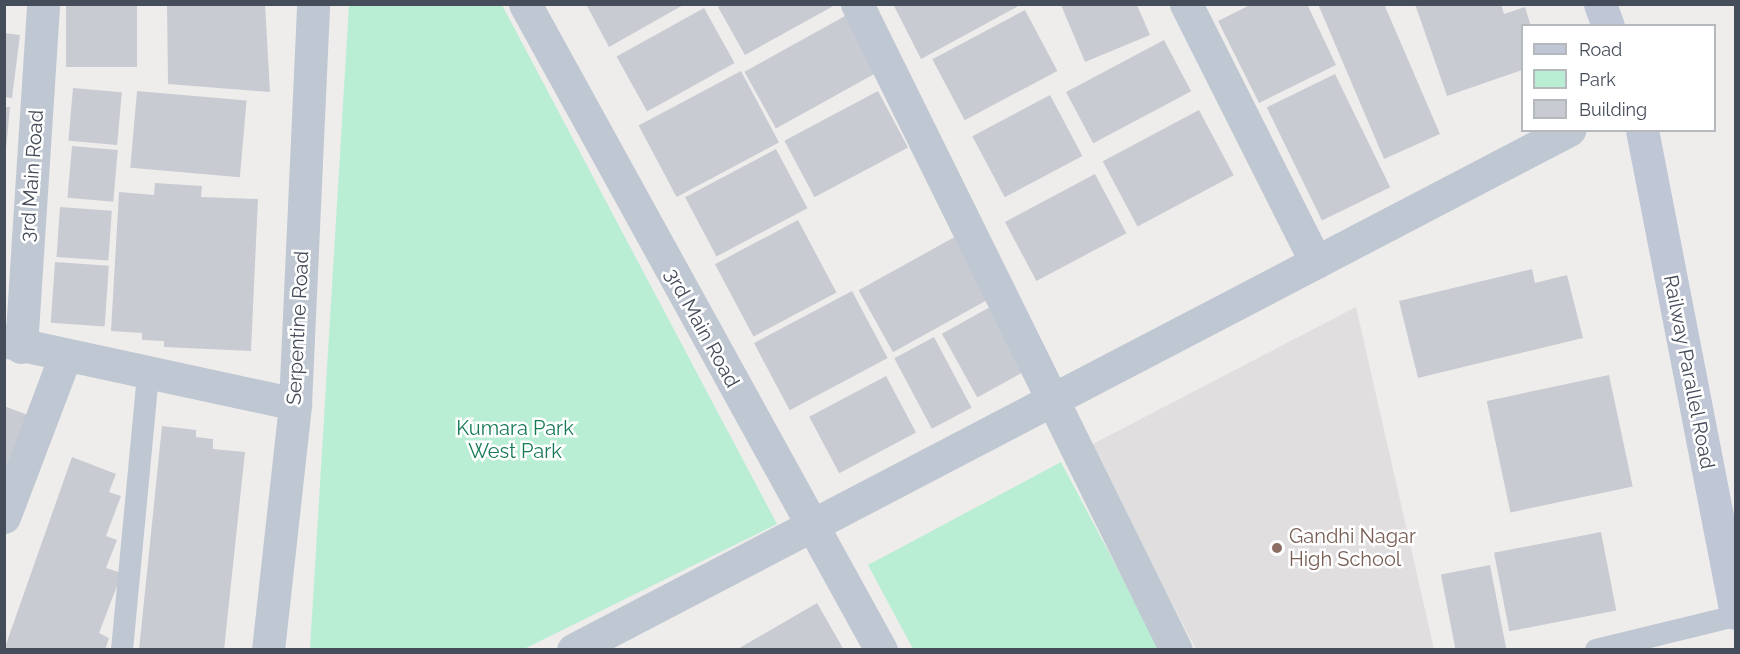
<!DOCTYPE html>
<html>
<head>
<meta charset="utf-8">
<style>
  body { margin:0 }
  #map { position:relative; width:1740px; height:654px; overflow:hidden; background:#efedec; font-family:Raleway,sans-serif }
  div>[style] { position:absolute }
  .education>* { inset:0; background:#e0dede }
  .green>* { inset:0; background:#b9eed4 }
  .building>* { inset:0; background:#c9cbd2; transform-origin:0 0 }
  .lane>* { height:22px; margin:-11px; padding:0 11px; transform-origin:11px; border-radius:11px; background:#bfc7d2 }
  .street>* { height:33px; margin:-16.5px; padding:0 16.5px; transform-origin:16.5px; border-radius:16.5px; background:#bfc7d2 }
  .secondary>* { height:33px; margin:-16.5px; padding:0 16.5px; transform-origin:16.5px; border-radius:16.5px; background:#bfc7d6 }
  .dots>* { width:16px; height:16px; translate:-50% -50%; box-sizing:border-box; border:3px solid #fff; border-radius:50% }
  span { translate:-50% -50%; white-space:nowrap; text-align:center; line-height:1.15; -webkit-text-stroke:5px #fff; paint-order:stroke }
  .street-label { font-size:20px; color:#454d5a }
  .park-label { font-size:20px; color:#167a55 }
  .education-label { font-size:20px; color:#785e54 }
  .left { translate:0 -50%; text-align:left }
  .frame { position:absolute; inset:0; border:6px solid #454d5a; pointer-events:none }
  .legend { position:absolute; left:1521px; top:24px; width:195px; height:108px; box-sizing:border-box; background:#fff; border:2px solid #b5b8bd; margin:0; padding:8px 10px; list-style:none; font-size:18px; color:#454d5a }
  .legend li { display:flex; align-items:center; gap:12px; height:30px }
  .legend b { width:30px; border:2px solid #b5b8bd }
</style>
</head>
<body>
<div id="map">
  <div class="education">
    <i style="clip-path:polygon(1356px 307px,1434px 649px,1196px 649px,1089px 446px)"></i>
  </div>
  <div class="green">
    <i style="clip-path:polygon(349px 5px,502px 5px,777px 524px,524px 649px,310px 649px)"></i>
    <i style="clip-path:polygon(1061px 462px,1160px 649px,913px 649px,868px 565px)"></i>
  </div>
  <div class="building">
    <i style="left:66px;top:4px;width:71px;height:63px"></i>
    <i style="clip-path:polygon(167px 4px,265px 4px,270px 92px,168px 84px)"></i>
    <i style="clip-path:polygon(586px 4px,685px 4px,609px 47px)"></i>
    <i style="clip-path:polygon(722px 4px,837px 4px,745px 55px,718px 7px)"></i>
    <i style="clip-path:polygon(893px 4px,1022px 4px,921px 59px)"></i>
    <i style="clip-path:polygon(1252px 4px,1307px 4px,1336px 65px,1259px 103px,1218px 21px)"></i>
    <i style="clip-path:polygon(1318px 4px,1384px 4px,1440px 134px,1384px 159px)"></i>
    <i style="clip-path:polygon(1415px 4px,1501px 4px,1504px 14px,1525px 7px,1531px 26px,1522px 26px,1522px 70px,1447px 96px)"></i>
    <i style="clip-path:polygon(1061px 5px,1137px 5px,1150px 35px,1085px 62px)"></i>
    <i style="left:704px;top:8px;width:63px;height:100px;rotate:61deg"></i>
    <i style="left:1025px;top:10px;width:69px;height:105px;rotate:62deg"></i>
    <i style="left:845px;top:16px;width:65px;height:115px;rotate:61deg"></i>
    <i style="clip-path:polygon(4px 33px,20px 35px,12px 98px,4px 97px)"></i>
    <i style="left:1164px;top:40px;width:58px;height:111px;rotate:62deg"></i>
    <i style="left:741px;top:71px;width:81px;height:116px;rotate:62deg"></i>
    <i style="left:1335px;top:74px;width:126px;height:76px;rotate:64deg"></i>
    <i style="left:73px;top:88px;width:49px;height:53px;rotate:5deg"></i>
    <i style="left:137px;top:91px;width:110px;height:77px;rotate:5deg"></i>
    <i style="left:878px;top:91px;width:64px;height:106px;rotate:62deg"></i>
    <i style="left:1050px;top:95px;width:69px;height:88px;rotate:62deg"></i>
    <i style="clip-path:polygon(4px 107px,10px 107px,6px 149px,4px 149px)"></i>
    <i style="left:1199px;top:110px;width:74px;height:109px;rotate:62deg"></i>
    <i style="left:72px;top:146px;width:46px;height:52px;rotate:5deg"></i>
    <i style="left:776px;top:149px;width:67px;height:103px;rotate:62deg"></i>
    <i style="left:1095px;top:174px;width:67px;height:102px;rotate:62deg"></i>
    <i style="clip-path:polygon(155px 183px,202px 186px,201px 197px,258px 199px,251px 351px,164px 347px,164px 341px,142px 340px,142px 333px,111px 331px,119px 192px,154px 195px)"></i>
    <i style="left:60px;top:207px;width:52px;height:50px;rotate:4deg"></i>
    <i style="left:798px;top:220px;width:82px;height:94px;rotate:62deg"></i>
    <i style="left:960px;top:234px;width:71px;height:116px;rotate:61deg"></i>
    <i style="left:55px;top:262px;width:54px;height:61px;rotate:4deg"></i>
    <i style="clip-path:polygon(1532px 269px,1535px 283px,1567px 275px,1583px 338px,1418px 378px,1399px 301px)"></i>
    <i style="left:852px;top:291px;width:76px;height:111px;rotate:62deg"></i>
    <i style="left:990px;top:307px;width:73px;height:55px;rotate:61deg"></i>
    <i style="left:934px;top:337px;width:80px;height:45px;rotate:62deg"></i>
    <i style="left:1609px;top:375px;width:114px;height:125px;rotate:78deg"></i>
    <i style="left:886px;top:376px;width:64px;height:87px;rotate:62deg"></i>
    <i style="clip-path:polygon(4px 406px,33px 417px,4px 488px)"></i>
    <i style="clip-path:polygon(162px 426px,196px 430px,196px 437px,213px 439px,213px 449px,245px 452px,224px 650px,139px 650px)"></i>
    <i style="clip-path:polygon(72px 457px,116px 474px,109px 492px,121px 496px,106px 536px,117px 540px,106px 568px,122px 573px,99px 633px,109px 638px,105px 650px,4px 650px)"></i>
    <i style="left:1601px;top:532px;width:80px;height:109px;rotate:79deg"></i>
    <i style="left:1490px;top:565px;width:87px;height:50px;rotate:79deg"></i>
    <i style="clip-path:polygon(817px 603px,844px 650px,736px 650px)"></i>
  </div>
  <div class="lane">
    <i style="left:122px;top:650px;width:278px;rotate:-84.6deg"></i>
    <i style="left:1596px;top:650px;width:144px;rotate:-13.7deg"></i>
  </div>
  <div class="street">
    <i style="left:525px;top:4px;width:738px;rotate:61.14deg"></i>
    <i style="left:857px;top:4px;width:720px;rotate:63.72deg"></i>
    <i style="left:1186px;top:4px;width:289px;rotate:63.3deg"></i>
    <i style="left:4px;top:341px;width:298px;rotate:12.2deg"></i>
    <i style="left:21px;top:347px;width:344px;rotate:-86.3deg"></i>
    <i style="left:4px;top:517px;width:172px;rotate:-69.2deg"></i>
    <i style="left:268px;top:650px;width:247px;rotate:-83.7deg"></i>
    <i style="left:295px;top:404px;width:400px;rotate:-87.4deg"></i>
    <i style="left:573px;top:650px;width:1124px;rotate:-27.57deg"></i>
  </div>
  <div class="secondary">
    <i style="left:1600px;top:4px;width:23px;rotate:70deg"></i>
    <i style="left:1642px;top:130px;width:492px;rotate:79deg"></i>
  </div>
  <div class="dots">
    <i style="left:1277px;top:548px;background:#8d6e63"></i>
  </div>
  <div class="street-label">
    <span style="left:32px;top:176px;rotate:-86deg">3rd Main Road</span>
    <span style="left:298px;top:328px;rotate:-87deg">Serpentine Road</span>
    <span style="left:702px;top:328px;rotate:61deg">3rd Main Road</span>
    <span style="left:1689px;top:372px;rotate:79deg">Railway Parallel Road</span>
  </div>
  <div class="park-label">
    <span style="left:515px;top:440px">Kumara Park<br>West Park</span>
  </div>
  <div class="education-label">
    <span class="left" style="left:1289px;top:548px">Gandhi Nagar<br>High School</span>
  </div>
  <div class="frame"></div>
  <ul class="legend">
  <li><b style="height:8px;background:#bfc7d6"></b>Road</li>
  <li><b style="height:16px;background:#b9eed4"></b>Park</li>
  <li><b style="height:16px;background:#c9cbd2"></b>Building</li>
  </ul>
</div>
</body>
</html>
